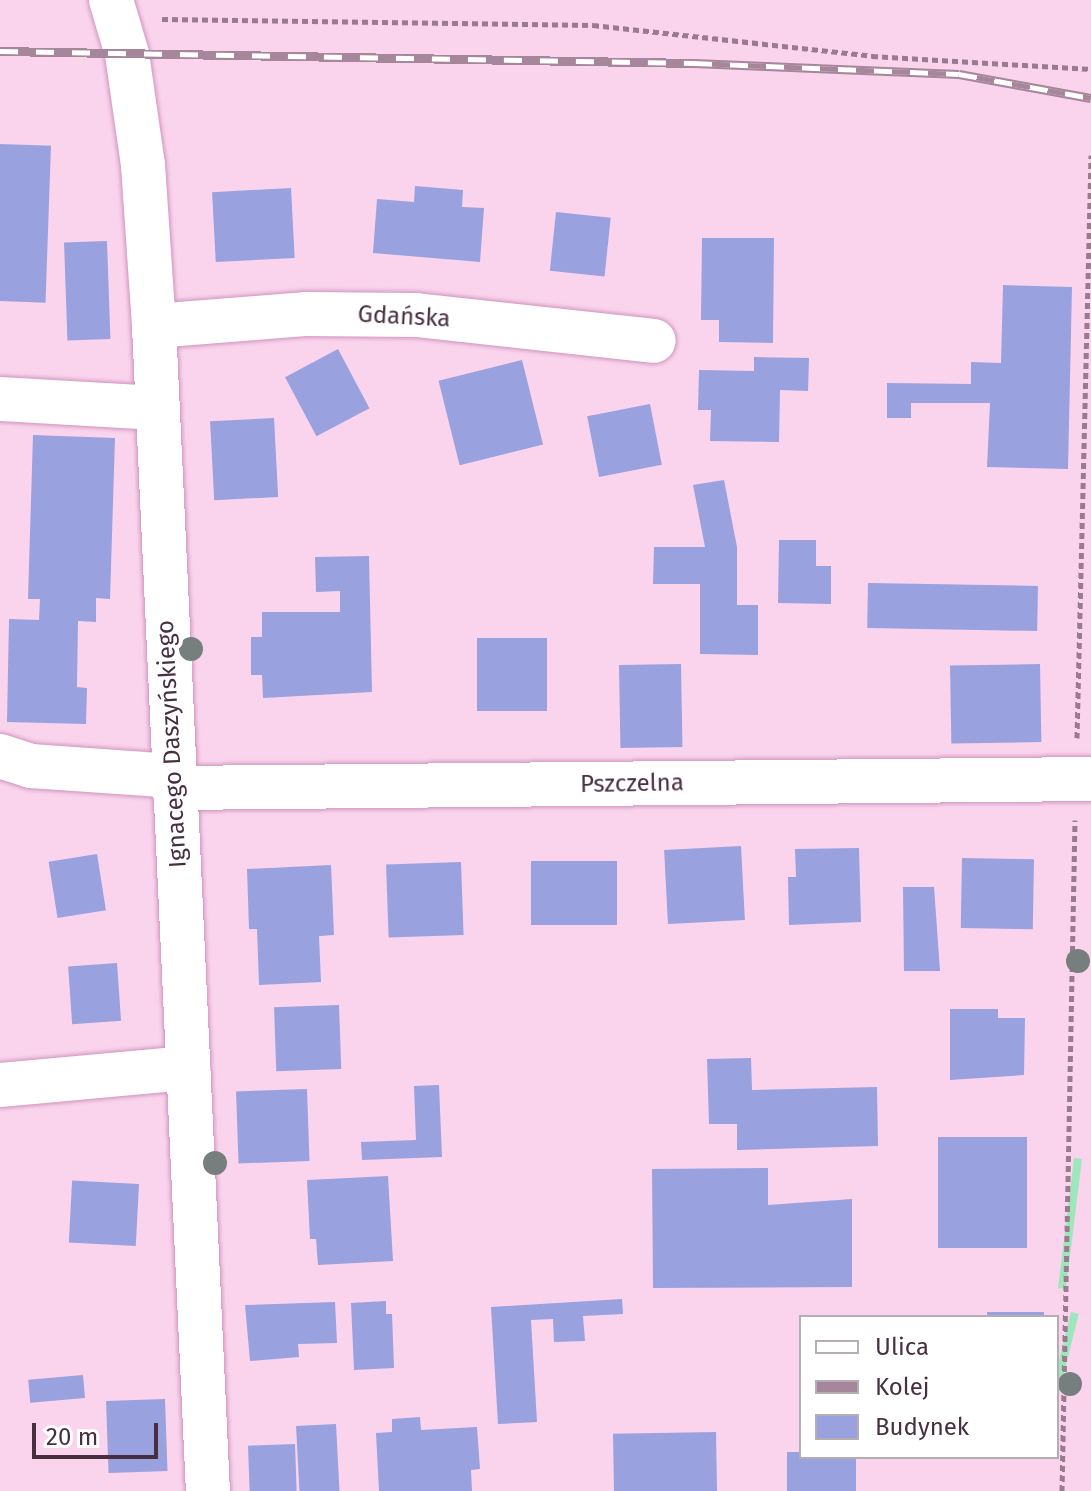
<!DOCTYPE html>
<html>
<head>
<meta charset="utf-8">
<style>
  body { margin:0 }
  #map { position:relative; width:1091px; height:1491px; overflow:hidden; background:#fad4ed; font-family:"Fira Sans",sans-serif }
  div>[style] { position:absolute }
  .green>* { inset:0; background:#9ee7bd; transform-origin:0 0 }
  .building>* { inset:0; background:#99a1df; transform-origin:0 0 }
  .path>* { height:5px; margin-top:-2.5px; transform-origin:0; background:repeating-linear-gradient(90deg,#997a8f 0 6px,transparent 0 10px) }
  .roads { filter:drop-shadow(0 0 2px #d093bd) drop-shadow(0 0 2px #d093bd) }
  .minor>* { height:44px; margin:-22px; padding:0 22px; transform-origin:22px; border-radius:22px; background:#fff }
  .rail>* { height:9px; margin-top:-4.5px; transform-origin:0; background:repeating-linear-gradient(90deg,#fff 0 18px,#a6869b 0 36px); box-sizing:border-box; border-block:2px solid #a6869b }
  .trees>* { width:24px; height:24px; margin:-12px; border-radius:50%; background:#767f7e }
  span { translate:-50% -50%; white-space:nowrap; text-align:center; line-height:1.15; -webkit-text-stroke:8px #fff; paint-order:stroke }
  .street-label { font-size:24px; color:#482f40 }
  .legend { position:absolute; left:799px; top:1315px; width:260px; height:144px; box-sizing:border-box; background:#fff; border:2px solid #b6acb3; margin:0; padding:10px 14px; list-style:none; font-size:24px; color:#482f40 }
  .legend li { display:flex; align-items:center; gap:16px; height:40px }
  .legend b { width:40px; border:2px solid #b6acb3 }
  .scale { position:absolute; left:32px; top:1423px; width:126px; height:36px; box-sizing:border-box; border:4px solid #482f40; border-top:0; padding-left:10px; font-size:24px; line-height:28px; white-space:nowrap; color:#482f40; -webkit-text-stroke:6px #fff; paint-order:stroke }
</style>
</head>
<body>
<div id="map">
  <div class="green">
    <i style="left:1074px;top:1158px;width:8px;height:131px;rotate:7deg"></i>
    <i style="left:1071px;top:1312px;width:8px;height:112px;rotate:14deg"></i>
  </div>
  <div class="building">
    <i style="left:0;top:144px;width:51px;height:157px;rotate:2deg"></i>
    <i style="clip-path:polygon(415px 186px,463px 190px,462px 207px,484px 208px,480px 262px,373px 253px,377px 199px,414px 202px)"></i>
    <i style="left:291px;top:188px;width:70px;height:79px;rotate:87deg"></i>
    <i style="left:556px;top:212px;width:55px;height:59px;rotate:6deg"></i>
    <i style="clip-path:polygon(702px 238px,774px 238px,773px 343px,719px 342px,719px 320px,701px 320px)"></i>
    <i style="left:107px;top:241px;width:98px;height:43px;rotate:88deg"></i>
    <i style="clip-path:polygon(1003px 285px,1072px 287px,1068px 469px,987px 467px,990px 403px,911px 403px,911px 418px,887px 418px,887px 383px,971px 384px,971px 362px,1001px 363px)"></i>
    <i style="left:338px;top:349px;width:67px;height:60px;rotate:62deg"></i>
    <i style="clip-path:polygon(754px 357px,809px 358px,808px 391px,780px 390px,779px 442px,710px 441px,711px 410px,698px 410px,699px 370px,754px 371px)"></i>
    <i style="left:522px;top:360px;width:87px;height:86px;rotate:76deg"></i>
    <i style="left:650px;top:404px;width:62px;height:64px;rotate:79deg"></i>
    <i style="left:274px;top:418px;width:79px;height:64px;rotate:87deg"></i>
    <i style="clip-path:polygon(33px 435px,115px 438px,110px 599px,96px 598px,96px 622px,78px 621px,77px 687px,87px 688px,86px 724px,7px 722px,9px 619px,39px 620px,40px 599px,28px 599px)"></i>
    <i style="clip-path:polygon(724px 480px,737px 547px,737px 605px,758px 605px,758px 655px,700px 654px,700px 584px,653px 584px,654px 547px,705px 547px,693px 485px)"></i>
    <i style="clip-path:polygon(779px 540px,816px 540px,816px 566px,831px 566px,831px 604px,778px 603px)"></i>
    <i style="clip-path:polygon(369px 556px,372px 692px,263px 698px,262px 675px,251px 675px,251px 637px,262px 637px,262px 612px,340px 612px,340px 591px,316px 592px,315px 557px)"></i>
    <i style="left:868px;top:583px;width:170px;height:45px;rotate:1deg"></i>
    <i style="left:477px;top:638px;width:70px;height:73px"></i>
    <i style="left:681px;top:664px;width:83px;height:62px;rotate:89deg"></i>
    <i style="left:1040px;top:664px;width:78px;height:90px;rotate:89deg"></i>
    <i style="left:741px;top:846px;width:74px;height:77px;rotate:87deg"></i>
    <i style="clip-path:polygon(859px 848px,861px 922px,789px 925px,788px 877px,796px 877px,795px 849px)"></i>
    <i style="left:97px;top:854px;width:57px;height:49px;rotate:81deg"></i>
    <i style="left:962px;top:858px;width:72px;height:70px;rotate:1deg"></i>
    <i style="left:531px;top:861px;width:86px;height:64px"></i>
    <i style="left:461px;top:862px;width:73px;height:75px;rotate:88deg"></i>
    <i style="clip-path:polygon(331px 865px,334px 935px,319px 936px,321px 982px,259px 985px,257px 929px,249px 929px,247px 869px)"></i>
    <i style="clip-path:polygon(903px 887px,934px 887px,940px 971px,904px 971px)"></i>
    <i style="left:117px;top:963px;width:58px;height:49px;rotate:86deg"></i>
    <i style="left:339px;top:1005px;width:64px;height:65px;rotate:88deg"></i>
    <i style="clip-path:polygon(950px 1009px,998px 1009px,998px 1018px,1025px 1018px,1024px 1075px,950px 1080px)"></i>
    <i style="clip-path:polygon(751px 1058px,752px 1090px,877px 1087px,878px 1146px,737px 1150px,737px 1124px,709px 1124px,707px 1059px)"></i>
    <i style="clip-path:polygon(439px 1085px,442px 1157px,362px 1160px,361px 1142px,416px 1140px,414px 1086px)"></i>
    <i style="left:307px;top:1089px;width:72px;height:71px;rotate:88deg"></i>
    <i style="left:938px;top:1137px;width:89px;height:111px"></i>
    <i style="clip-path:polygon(768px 1168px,768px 1205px,852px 1199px,852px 1287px,653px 1288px,652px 1169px)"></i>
    <i style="clip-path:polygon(388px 1176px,393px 1261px,318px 1265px,316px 1239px,310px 1239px,307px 1180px)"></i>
    <i style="left:139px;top:1184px;width:62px;height:67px;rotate:93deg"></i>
    <i style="clip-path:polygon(622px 1299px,623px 1314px,583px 1316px,585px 1341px,554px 1342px,553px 1319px,531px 1320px,537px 1422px,498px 1424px,491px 1307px)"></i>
    <i style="clip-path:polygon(386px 1301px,386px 1314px,392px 1314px,394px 1368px,354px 1370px,351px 1303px)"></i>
    <i style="clip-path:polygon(335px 1302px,337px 1343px,298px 1344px,299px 1357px,250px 1361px,245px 1305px)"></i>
    <i style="left:987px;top:1312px;width:57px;height:5px"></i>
    <i style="left:83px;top:1375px;width:23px;height:55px;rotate:85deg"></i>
    <i style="left:165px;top:1399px;width:72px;height:59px;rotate:88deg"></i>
    <i style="clip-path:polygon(420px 1417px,421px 1430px,477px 1427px,480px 1469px,471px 1470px,472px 1491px,379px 1491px,376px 1433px,392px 1432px,392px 1419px)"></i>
    <i style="left:336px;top:1424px;width:67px;height:40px;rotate:87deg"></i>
    <i style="left:716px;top:1432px;width:59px;height:103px;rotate:89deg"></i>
    <i style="left:295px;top:1444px;width:47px;height:47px;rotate:88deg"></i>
    <i style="clip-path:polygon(787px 1452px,801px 1452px,801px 1457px,856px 1457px,856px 1491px,787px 1491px)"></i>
  </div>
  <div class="path">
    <i style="left:162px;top:19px;width:431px;rotate:0.8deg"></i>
    <i style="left:593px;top:25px;width:281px;rotate:6.3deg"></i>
    <i style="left:872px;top:56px;width:219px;rotate:3.4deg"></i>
    <i style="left:1077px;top:738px;width:583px;rotate:-88.62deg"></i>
    <i style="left:1062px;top:1491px;width:671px;rotate:-88.89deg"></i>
  </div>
  <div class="roads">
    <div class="minor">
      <i style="left:111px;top:0;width:56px;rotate:73.5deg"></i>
      <i style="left:127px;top:54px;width:112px;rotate:81.8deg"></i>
      <i style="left:143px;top:165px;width:161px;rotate:86.1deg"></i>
      <i style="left:154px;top:326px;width:1166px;rotate:87.35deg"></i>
      <i style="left:154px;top:326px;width:151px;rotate:-4.5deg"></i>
      <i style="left:305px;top:314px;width:111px;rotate:0.5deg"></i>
      <i style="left:416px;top:315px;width:239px;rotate:6.2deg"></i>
      <i style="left:0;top:399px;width:157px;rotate:3.3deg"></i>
      <i style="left:0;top:756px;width:33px;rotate:18deg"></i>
      <i style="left:31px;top:766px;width:142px;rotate:4deg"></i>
      <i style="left:173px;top:788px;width:918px;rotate:-0.56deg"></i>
      <i style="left:0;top:1085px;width:189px;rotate:-5.2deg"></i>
    </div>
  </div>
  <div class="rail">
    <i style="left:0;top:51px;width:694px;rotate:0.99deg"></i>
    <i style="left:694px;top:63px;width:265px;rotate:2.4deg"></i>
    <i style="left:959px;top:74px;width:134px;rotate:10.3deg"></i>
  </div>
  <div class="trees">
    <i style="left:191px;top:649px"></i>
    <i style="left:1078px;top:961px"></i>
    <i style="left:215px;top:1163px"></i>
    <i style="left:1070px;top:1384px"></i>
  </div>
  <div class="street-label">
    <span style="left:404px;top:317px;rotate:3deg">Gdańska</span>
    <span style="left:172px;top:744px;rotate:-93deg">Ignacego Daszyńskiego</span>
    <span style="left:632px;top:784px;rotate:-1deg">Pszczelna</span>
  </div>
  <ul class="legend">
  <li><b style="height:10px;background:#fff"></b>Ulica</li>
  <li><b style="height:10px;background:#a6869b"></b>Kolej</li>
  <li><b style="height:22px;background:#99a1df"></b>Budynek</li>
  </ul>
  <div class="scale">20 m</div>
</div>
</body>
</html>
